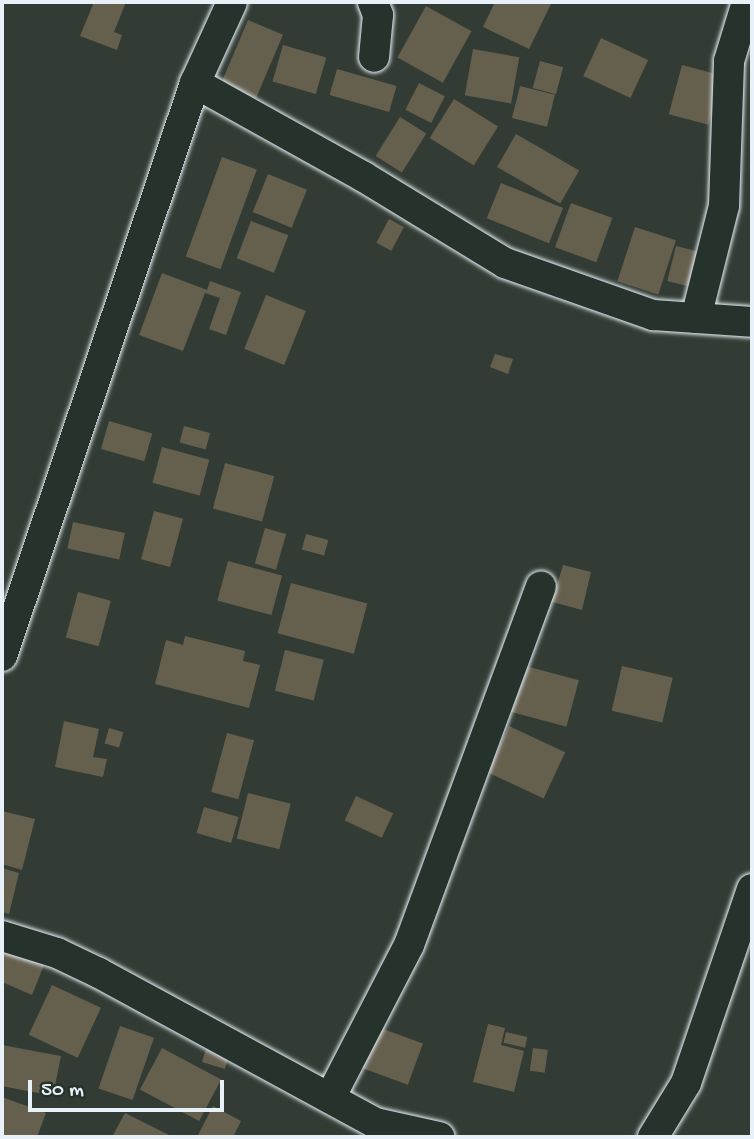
<!DOCTYPE html>
<html>
<head>
<meta charset="utf-8">
<style>
  body { margin:0 }
  #map { position:relative; width:754px; height:1139px; overflow:hidden; background:#333c34; font-family:"Gochi Hand",sans-serif }
  div>[style] { position:absolute }
  .building>* { inset:0; background:#655f4e; transform-origin:0 0 }
  .roads { filter:drop-shadow(0 0 2px #e8f1f8) drop-shadow(0 0 2px #e8f1f8) }
  .minor>* { height:30px; margin:-15px; padding:0 15px; transform-origin:15px; border-radius:15px; background:#26332d }
  span { translate:-50% -50%; white-space:nowrap; text-align:center; line-height:1.15; -webkit-text-stroke:7px #26332d; paint-order:stroke }
  .frame { position:absolute; inset:0; border:4px solid #e8f1f8; pointer-events:none }
  .scale { position:absolute; left:28px; top:1080px; width:196px; height:32px; box-sizing:border-box; border:4px solid #e8f1f8; border-top:0; padding-left:9px; font-size:21px; line-height:24px; white-space:nowrap; color:#e8f1f8; -webkit-text-stroke:5px #26332d; paint-order:stroke }
</style>
</head>
<body>
<div id="map">
  <div class="building">
    <i style="clip-path:polygon(94px 2px,126px 2px,114px 32px,122px 35px,117px 50px,80px 36px)"></i>
    <i style="clip-path:polygon(495px 2px,552px 2px,529px 49px,483px 27px)"></i>
    <i style="left:426px;top:6px;width:52px;height:59px;rotate:29deg"></i>
    <i style="left:248px;top:20px;width:38px;height:69px;rotate:23deg"></i>
    <i style="left:601px;top:38px;width:52px;height:42px;rotate:25deg"></i>
    <i style="left:283px;top:45px;width:45px;height:38px;rotate:16deg"></i>
    <i style="left:473px;top:49px;width:47px;height:47px;rotate:10deg"></i>
    <i style="left:540px;top:61px;width:24px;height:28px;rotate:15deg"></i>
    <i style="left:682px;top:65px;width:41px;height:51px;rotate:15deg"></i>
    <i style="left:337px;top:69px;width:62px;height:27px;rotate:16deg"></i>
    <i style="left:419px;top:83px;width:29px;height:30px;rotate:27deg"></i>
    <i style="left:520px;top:86px;width:36px;height:33px;rotate:14deg"></i>
    <i style="left:454px;top:99px;width:52px;height:46px;rotate:32deg"></i>
    <i style="left:400px;top:117px;width:31px;height:46px;rotate:32deg"></i>
    <i style="left:516px;top:134px;width:73px;height:38px;rotate:30deg"></i>
    <i style="left:222px;top:157px;width:37px;height:106px;rotate:20deg"></i>
    <i style="left:268px;top:174px;width:42px;height:41px;rotate:22deg"></i>
    <i style="left:501px;top:183px;width:67px;height:38px;rotate:22deg"></i>
    <i style="left:571px;top:203px;width:44px;height:47px;rotate:20deg"></i>
    <i style="left:389px;top:219px;width:17px;height:27px;rotate:28deg"></i>
    <i style="left:251px;top:221px;width:40px;height:40px;rotate:21deg"></i>
    <i style="left:635px;top:227px;width:43px;height:57px;rotate:18deg"></i>
    <i style="left:676px;top:246px;width:36px;height:36px;rotate:14deg"></i>
    <i style="clip-path:polygon(162px 273px,207px 290px,210px 281px,241px 292px,226px 335px,209px 329px,220px 298px,205px 293px,183px 351px,139px 335px)"></i>
    <i style="left:266px;top:295px;width:43px;height:58px;rotate:22deg"></i>
    <i style="clip-path:polygon(495px 354px,513px 359px,508px 374px,490px 367px)"></i>
    <i style="left:109px;top:421px;width:45px;height:29px;rotate:16deg"></i>
    <i style="left:184px;top:426px;width:27px;height:17px;rotate:15deg"></i>
    <i style="left:162px;top:447px;width:49px;height:37px;rotate:15deg"></i>
    <i style="left:225px;top:463px;width:51px;height:47px;rotate:15deg"></i>
    <i style="left:154px;top:511px;width:30px;height:50px;rotate:15deg"></i>
    <i style="left:73px;top:522px;width:53px;height:27px;rotate:12deg"></i>
    <i style="left:265px;top:528px;width:22px;height:37px;rotate:16deg"></i>
    <i style="left:306px;top:534px;width:23px;height:16px;rotate:15deg"></i>
    <i style="left:228px;top:561px;width:56px;height:41px;rotate:15deg"></i>
    <i style="clip-path:polygon(563px 565px,591px 572px,582px 610px,545px 600px,550px 583px,557px 585px)"></i>
    <i style="left:291px;top:583px;width:79px;height:52px;rotate:15deg"></i>
    <i style="left:78px;top:592px;width:34px;height:47px;rotate:15deg"></i>
    <i style="clip-path:polygon(185px 636px,245px 651px,243px 661px,260px 665px,249px 708px,155px 684px,166px 640px,183px 645px)"></i>
    <i style="left:285px;top:650px;width:40px;height:42px;rotate:14deg"></i>
    <i style="left:518px;top:664px;width:63px;height:48px;rotate:15deg"></i>
    <i style="left:622px;top:666px;width:52px;height:46px;rotate:13deg"></i>
    <i style="clip-path:polygon(64px 721px,99px 729px,93px 757px,107px 759px,103px 777px,55px 767px)"></i>
    <i style="left:509px;top:726px;width:62px;height:51px;rotate:25deg"></i>
    <i style="left:109px;top:728px;width:15px;height:16px;rotate:16deg"></i>
    <i style="left:227px;top:733px;width:28px;height:61px;rotate:15deg"></i>
    <i style="left:248px;top:793px;width:44px;height:47px;rotate:14deg"></i>
    <i style="left:356px;top:796px;width:41px;height:27px;rotate:25deg"></i>
    <i style="left:204px;top:807px;width:36px;height:27px;rotate:16deg"></i>
    <i style="clip-path:polygon(2px 811px,35px 819px,22px 870px,2px 864px)"></i>
    <i style="clip-path:polygon(2px 868px,19px 873px,9px 914px,2px 912px)"></i>
    <i style="clip-path:polygon(2px 937px,48px 955px,32px 995px,2px 982px)"></i>
    <i style="left:52px;top:985px;width:54px;height:55px;rotate:25deg"></i>
    <i style="clip-path:polygon(488px 1024px,505px 1028px,501px 1045px,524px 1051px,514px 1092px,473px 1082px)"></i>
    <i style="left:120px;top:1026px;width:36px;height:66px;rotate:19deg"></i>
    <i style="left:375px;top:1026px;width:51px;height:44px;rotate:20deg"></i>
    <i style="left:506px;top:1032px;width:22px;height:11px;rotate:13deg"></i>
    <i style="left:208px;top:1042px;width:24px;height:21px;rotate:17deg"></i>
    <i style="clip-path:polygon(2px 1045px,61px 1056px,53px 1096px,2px 1086px)"></i>
    <i style="left:162px;top:1048px;width:67px;height:47px;rotate:28deg"></i>
    <i style="left:533px;top:1048px;width:15px;height:23px;rotate:8deg"></i>
    <i style="clip-path:polygon(2px 1097px,46px 1113px,37px 1137px,2px 1137px)"></i>
    <i style="clip-path:polygon(213px 1106px,241px 1121px,233px 1137px,197px 1137px)"></i>
    <i style="clip-path:polygon(125px 1113px,173px 1137px,112px 1137px)"></i>
  </div>
  <div class="roads">
    <div class="minor">
      <i style="left:373px;top:2px;width:14px;rotate:69deg"></i>
      <i style="left:378px;top:15px;width:42px;rotate:95.4deg"></i>
      <i style="left:195px;top:83px;width:193px;rotate:29.1deg"></i>
      <i style="left:364px;top:177px;width:165px;rotate:31.4deg"></i>
      <i style="left:505px;top:263px;width:157px;rotate:19.4deg"></i>
      <i style="left:653px;top:315px;width:99px;rotate:4deg"></i>
      <i style="left:696px;top:318px;width:115px;rotate:-76deg"></i>
      <i style="left:724px;top:206px;width:145px;rotate:-88deg"></i>
      <i style="left:729px;top:61px;width:62px;rotate:-73deg"></i>
      <i style="left:2px;top:656px;width:605px;rotate:-71.39deg"></i>
      <i style="left:195px;top:83px;width:89px;rotate:-65.4deg"></i>
      <i style="left:2px;top:936px;width:58px;rotate:17.2deg"></i>
      <i style="left:57px;top:953px;width:47px;rotate:25.5deg"></i>
      <i style="left:99px;top:973px;width:314px;rotate:28.5deg"></i>
      <i style="left:375px;top:1123px;width:66px;rotate:12.3deg"></i>
      <i style="left:330px;top:1098px;width:172px;rotate:-62.7deg"></i>
      <i style="left:409px;top:945px;width:382px;rotate:-69.8deg"></i>
      <i style="left:653px;top:1137px;width:63px;rotate:-58.6deg"></i>
      <i style="left:686px;top:1083px;width:205px;rotate:-71.2deg"></i>
    </div>
  </div>
  <div class="frame"></div>
  <div class="scale">50 m</div>
</div>
</body>
</html>
